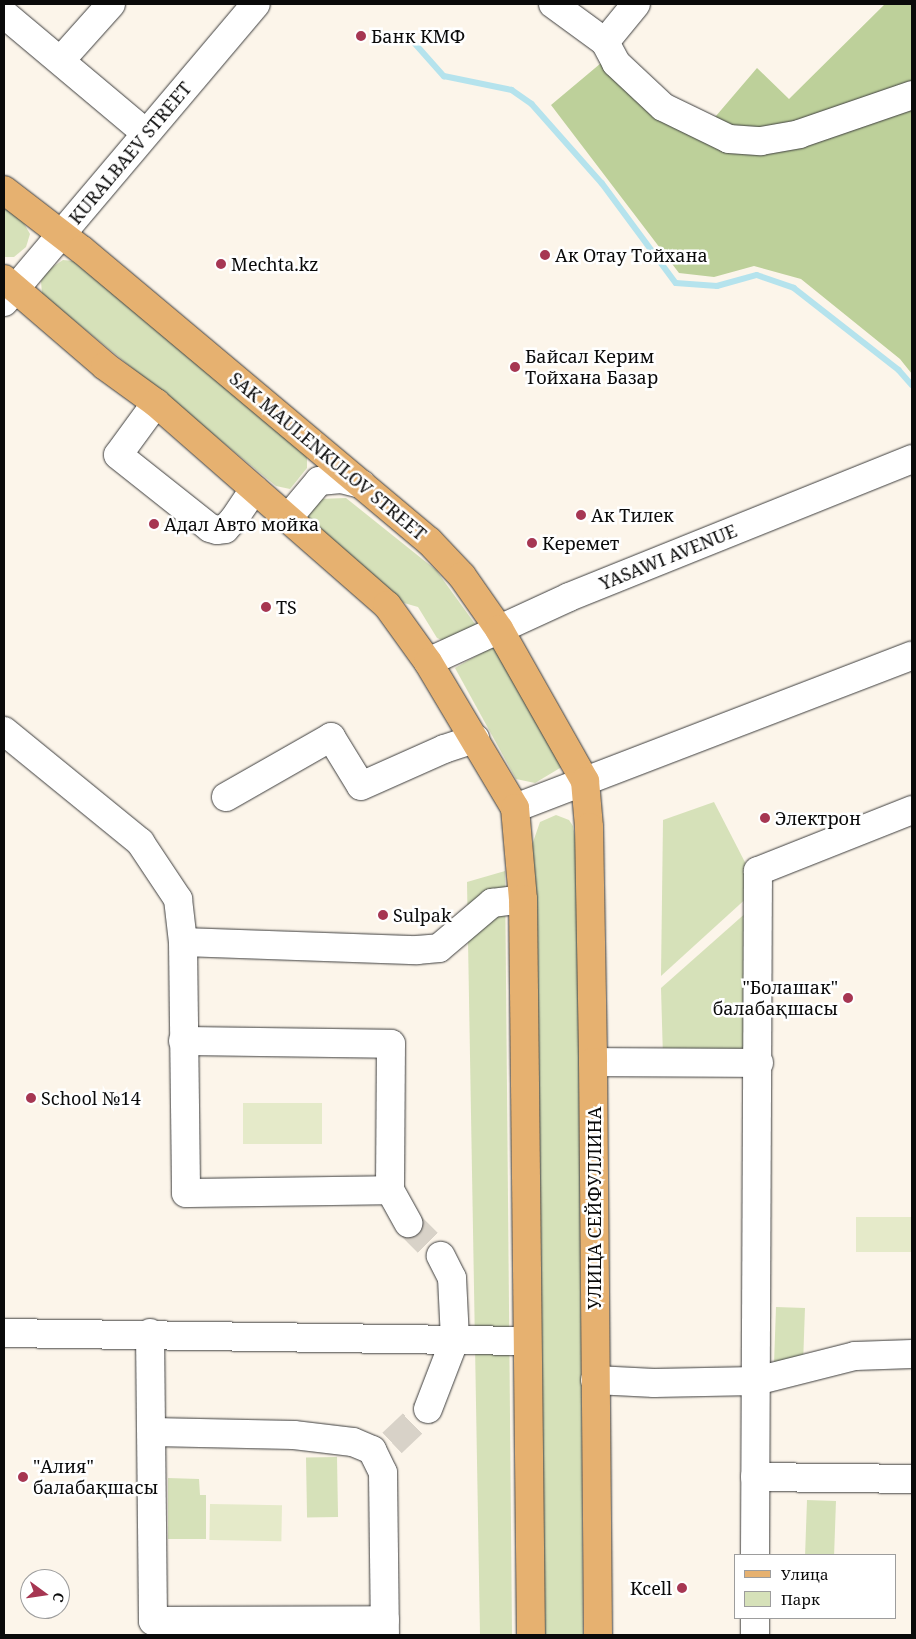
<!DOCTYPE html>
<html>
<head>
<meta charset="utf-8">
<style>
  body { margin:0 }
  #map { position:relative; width:916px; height:1639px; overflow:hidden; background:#fcf5ea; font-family:"Noto Serif",serif }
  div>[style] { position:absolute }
  .green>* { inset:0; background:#d6e1b9; transform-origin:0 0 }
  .forest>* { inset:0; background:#bdd09a }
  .pitch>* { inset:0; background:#e5eac9; transform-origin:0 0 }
  .stream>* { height:5.5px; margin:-2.75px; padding:0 2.75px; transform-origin:2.75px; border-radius:2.75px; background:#b5e3ed }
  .minor-tunnel>* { height:28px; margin-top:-14px; transform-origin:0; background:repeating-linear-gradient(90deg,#d8d2c8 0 28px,transparent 0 42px) }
  .roads { filter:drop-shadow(0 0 1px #3d3d3d) drop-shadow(0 0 1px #3d3d3d) }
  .minor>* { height:28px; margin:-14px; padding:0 14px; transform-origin:14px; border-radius:14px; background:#fff }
  .major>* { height:28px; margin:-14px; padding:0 14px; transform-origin:14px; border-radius:14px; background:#e6b170 }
  .dots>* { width:14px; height:14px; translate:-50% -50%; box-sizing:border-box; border:2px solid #fff; border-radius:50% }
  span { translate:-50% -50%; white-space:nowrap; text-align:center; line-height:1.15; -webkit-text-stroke:5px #fff; paint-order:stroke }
  .poi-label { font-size:18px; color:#0a0a0a }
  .left { translate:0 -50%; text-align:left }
  .right { translate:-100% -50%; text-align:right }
  .street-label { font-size:18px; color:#0a0a0a }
  .frame { position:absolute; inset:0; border:5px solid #0a0a0a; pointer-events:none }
  .legend { position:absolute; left:734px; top:1554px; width:162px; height:65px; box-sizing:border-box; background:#fff; border:1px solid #9d9d9d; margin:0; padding:6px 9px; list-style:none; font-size:15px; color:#0a0a0a }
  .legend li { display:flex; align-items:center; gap:10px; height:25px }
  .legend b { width:25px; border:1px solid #9d9d9d }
  .north { position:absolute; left:20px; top:1569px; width:50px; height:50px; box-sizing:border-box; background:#fff; border:1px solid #9d9d9d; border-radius:50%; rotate:104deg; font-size:14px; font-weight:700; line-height:20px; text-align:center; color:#0a0a0a }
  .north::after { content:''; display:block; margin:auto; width:18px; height:22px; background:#a63652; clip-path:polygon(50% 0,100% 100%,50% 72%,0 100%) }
</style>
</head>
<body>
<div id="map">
  <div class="green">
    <i style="clip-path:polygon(4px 206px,22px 220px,30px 234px,26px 247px,14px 257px,4px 257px)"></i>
    <i style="clip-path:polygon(63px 260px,73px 261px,307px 455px,307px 468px,290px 489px,276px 486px,42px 294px,41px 281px,48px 270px)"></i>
    <i style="clip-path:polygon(346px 498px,436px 570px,478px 628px,444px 641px,437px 638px,418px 607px,404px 603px,310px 526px,306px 518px,318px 499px)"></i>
    <i style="clip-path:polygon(492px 647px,498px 650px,565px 765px,535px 783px,516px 779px,455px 668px)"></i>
    <i style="clip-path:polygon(714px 802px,750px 872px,750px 895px,661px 976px,663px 820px)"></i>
    <i style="clip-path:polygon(556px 815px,569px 820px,573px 826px,578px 854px,583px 1635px,541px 1635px,532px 845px,540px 822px)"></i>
    <i style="clip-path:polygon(505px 871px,512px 1635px,480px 1635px,467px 882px)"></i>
    <i style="clip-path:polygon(748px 911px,751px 1055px,663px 1058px,661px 988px)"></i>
    <i style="left:776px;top:1307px;width:29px;height:58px;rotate:2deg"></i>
    <i style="left:337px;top:1457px;width:60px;height:31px;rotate:89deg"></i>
    <i style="clip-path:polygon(168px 1478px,199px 1479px,200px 1495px,206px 1495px,206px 1539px,168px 1539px)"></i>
    <i style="left:807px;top:1500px;width:29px;height:55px;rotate:2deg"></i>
  </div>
  <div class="forest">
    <i style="clip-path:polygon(885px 4px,912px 4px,912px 374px,900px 359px,801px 279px,754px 266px,714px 277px,679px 273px,551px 105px,613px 53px,704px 130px,757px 68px,789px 99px)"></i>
  </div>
  <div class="pitch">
    <i style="left:243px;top:1103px;width:79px;height:41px"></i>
    <i style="left:856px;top:1217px;width:56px;height:35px"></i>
    <i style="left:210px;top:1504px;width:72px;height:36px;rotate:1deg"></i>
  </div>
  <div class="stream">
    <i style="left:413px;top:41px;width:47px;rotate:48.5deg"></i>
    <i style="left:444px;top:76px;width:69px;rotate:11.6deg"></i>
    <i style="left:512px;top:90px;width:24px;rotate:35deg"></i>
    <i style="left:532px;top:104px;width:106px;rotate:48.5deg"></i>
    <i style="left:602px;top:183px;width:124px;rotate:53.5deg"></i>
    <i style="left:676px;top:283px;width:41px;rotate:4.2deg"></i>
    <i style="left:717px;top:286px;width:41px;rotate:-15.4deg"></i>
    <i style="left:757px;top:275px;width:39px;rotate:19deg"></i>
    <i style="left:794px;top:288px;width:133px;rotate:38deg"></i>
    <i style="left:899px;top:370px;width:20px;rotate:49deg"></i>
  </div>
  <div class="minor-tunnel">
    <i style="left:408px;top:1223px;width:47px;rotate:45deg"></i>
    <i style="left:392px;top:1443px;width:50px;rotate:-43.4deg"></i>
  </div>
  <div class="roads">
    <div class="minor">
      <i style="left:553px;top:4px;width:64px;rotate:36.2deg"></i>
      <i style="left:605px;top:42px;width:24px;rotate:62deg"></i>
      <i style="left:616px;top:63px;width:64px;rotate:43.1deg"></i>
      <i style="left:663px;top:107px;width:73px;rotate:25.9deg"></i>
      <i style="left:729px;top:139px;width:32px;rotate:4deg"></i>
      <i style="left:761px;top:141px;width:39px;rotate:-10deg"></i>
      <i style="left:799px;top:134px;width:120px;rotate:-19deg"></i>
      <i style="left:4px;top:14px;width:185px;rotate:40deg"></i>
      <i style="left:605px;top:42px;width:49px;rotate:-50.8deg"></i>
      <i style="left:61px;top:60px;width:75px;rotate:-48.2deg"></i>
      <i style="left:4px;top:302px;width:390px;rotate:-49.8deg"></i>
      <i style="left:156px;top:403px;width:64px;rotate:126.2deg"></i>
      <i style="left:118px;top:455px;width:117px;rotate:38.4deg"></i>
      <i style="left:210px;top:528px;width:7px;rotate:16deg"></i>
      <i style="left:217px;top:530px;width:8px;rotate:-7deg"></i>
      <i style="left:225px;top:529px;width:13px;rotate:-48deg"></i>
      <i style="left:234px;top:519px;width:36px;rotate:-56deg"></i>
      <i style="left:288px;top:518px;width:48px;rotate:-50deg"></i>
      <i style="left:319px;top:481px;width:22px;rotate:-5deg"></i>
      <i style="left:341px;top:479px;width:21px;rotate:14deg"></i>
      <i style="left:428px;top:662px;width:155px;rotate:-24.7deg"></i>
      <i style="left:569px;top:597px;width:370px;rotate:-21.9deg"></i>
      <i style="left:4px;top:731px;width:176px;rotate:39.2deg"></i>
      <i style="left:140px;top:842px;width:69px;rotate:56.3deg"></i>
      <i style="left:178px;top:899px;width:43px;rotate:83.4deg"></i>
      <i style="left:183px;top:942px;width:251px;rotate:89.3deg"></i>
      <i style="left:186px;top:1193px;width:204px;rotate:-0.8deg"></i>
      <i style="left:226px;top:797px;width:121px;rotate:-29.7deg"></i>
      <i style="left:331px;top:737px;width:57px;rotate:58.5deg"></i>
      <i style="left:361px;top:786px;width:91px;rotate:-24deg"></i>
      <i style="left:444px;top:749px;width:33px;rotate:-18deg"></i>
      <i style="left:515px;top:808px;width:425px;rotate:-21deg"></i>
      <i style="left:183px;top:942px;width:234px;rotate:2deg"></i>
      <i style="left:417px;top:950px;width:22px;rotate:-5deg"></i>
      <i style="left:439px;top:948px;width:70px;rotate:-40.3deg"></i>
      <i style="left:492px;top:903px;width:31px;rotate:-7deg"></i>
      <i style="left:183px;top:1041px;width:208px;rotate:0.8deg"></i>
      <i style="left:391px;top:1044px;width:146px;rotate:90.4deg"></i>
      <i style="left:390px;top:1190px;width:38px;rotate:61deg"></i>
      <i style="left:593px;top:1062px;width:166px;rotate:0.3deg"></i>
      <i style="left:4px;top:1333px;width:523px;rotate:0.88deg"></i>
      <i style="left:150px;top:1333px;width:288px;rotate:89.4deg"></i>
      <i style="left:153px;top:1621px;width:232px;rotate:-0.2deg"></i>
      <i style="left:595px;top:1380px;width:59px;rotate:2.9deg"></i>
      <i style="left:654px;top:1383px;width:102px;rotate:-1.1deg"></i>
      <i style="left:756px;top:1381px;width:102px;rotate:-14.2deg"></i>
      <i style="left:855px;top:1356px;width:57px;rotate:-2deg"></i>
      <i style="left:428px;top:1409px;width:75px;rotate:-68.9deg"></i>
      <i style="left:455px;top:1339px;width:61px;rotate:-92.8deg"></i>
      <i style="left:452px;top:1278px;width:25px;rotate:-117deg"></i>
      <i style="left:153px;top:1432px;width:141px;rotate:1.2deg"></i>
      <i style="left:294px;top:1435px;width:59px;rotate:6.8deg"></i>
      <i style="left:353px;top:1442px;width:21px;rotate:23deg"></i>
      <i style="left:372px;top:1450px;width:25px;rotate:64deg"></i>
      <i style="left:383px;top:1473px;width:162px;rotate:89.3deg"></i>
      <i style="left:755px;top:1477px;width:157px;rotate:0.7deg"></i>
      <i style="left:755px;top:1555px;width:684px;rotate:-89.75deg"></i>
      <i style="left:758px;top:871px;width:166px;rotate:-21.6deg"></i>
      <i style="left:755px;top:1635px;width:17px;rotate:-90deg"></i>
    </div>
    <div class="major">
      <i style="left:4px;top:190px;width:98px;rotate:37.6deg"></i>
      <i style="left:82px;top:250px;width:453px;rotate:40deg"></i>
      <i style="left:429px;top:541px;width:48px;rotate:46.7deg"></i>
      <i style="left:462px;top:576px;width:65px;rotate:55.1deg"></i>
      <i style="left:499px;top:629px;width:175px;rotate:60.5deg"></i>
      <i style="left:585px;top:781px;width:46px;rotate:85deg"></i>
      <i style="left:589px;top:827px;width:235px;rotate:89deg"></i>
      <i style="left:593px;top:1062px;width:573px;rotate:89.5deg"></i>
      <i style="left:4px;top:279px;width:133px;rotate:40.7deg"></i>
      <i style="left:105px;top:366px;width:63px;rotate:36deg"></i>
      <i style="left:156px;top:403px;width:307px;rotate:41.2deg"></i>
      <i style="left:387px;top:605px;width:70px;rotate:54.3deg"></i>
      <i style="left:428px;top:662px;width:170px;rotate:59.2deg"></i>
      <i style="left:515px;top:808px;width:91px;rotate:85deg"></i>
      <i style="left:523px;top:899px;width:736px;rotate:89.38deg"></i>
    </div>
  </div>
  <div class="dots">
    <i style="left:361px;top:36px;background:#a63652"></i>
    <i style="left:545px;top:255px;background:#a63652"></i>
    <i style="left:221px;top:264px;background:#a63652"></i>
    <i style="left:515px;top:367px;background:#a63652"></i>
    <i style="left:581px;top:515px;background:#a63652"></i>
    <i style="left:154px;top:524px;background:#a63652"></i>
    <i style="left:532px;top:543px;background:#a63652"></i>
    <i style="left:266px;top:607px;background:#a63652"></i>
    <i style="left:765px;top:818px;background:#a63652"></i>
    <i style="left:383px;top:915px;background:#a63652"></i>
    <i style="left:848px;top:998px;background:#a63652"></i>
    <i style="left:31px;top:1098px;background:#a63652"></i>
    <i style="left:23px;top:1477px;background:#a63652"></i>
    <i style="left:682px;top:1588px;background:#a63652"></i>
  </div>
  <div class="poi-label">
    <span class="left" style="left:371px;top:36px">Банк КМФ</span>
    <span class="left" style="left:555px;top:255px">Ак Отау Тойхана</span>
    <span class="left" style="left:231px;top:264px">Mechta.kz</span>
    <span class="left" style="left:525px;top:367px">Байсал Керим<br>Тойхана Базар</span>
    <span class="left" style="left:591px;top:515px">Ак Тилек</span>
    <span class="left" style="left:164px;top:524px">Адал Авто мойка</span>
    <span class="left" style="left:542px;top:543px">Керемет</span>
    <span class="left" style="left:276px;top:607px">TS</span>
    <span class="left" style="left:775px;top:818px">Электрон</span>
    <span class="left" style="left:393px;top:915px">Sulpak</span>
    <span class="right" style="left:838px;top:998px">"Болашак"<br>балабақшасы</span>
    <span class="left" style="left:41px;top:1098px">School №14</span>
    <span class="left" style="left:33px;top:1477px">"Алия"<br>балабақшасы</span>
    <span class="right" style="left:672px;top:1588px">Kcell</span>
  </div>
  <div class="street-label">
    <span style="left:130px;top:153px;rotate:-50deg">KURALBAEV STREET</span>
    <span style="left:328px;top:456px;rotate:40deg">SAK MAULENKULOV STREET</span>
    <span style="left:668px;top:557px;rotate:-22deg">YASAWI AVENUE</span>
    <span style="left:594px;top:1208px;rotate:-90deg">УЛИЦА СЕЙФУЛЛИНА</span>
  </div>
  <div class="frame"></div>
  <ul class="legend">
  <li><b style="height:6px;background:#e6b170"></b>Улица</li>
  <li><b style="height:14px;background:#d6e1b9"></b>Парк</li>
  </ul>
  <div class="north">С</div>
</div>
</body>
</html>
